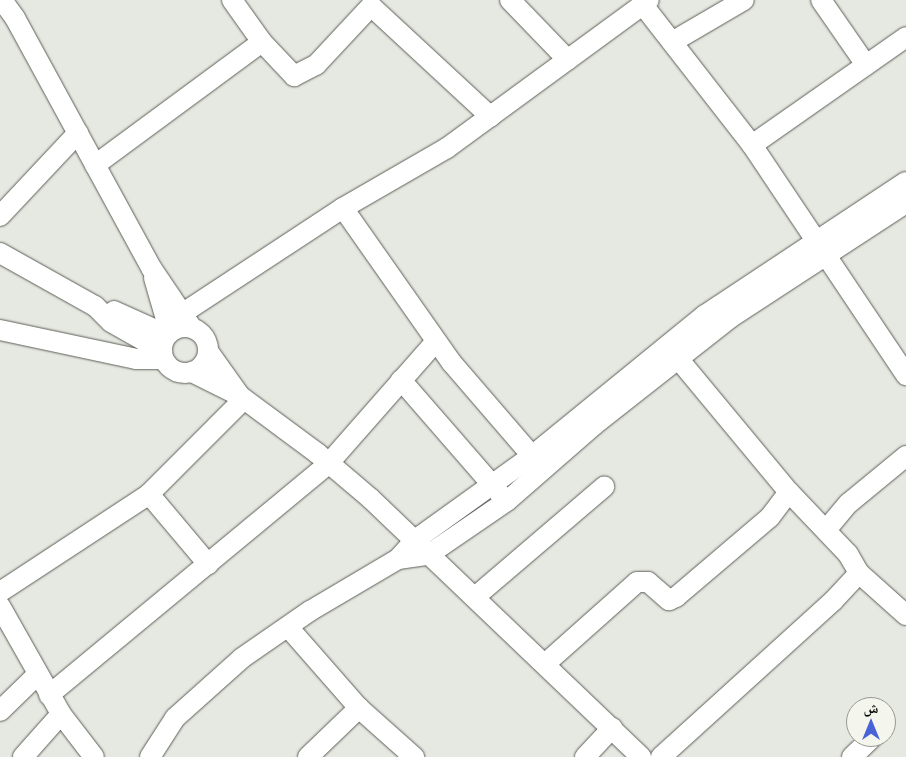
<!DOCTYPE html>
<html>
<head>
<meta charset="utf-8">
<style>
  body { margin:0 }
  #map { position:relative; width:906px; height:757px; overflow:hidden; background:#e6e9e1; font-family:Poppins,"Noto Naskh Arabic",sans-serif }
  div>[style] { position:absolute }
  .roads { filter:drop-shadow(0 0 1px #5d5e58) drop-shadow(0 0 1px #5d5e58) }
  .minor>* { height:20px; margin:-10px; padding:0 10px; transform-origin:10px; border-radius:10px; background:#fff }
  .minor>.ring { margin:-10px; padding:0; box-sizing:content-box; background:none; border:20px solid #fff; border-radius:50% }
  span { translate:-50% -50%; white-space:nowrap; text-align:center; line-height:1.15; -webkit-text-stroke:5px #f4f6ee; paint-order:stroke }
  .north { position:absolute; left:846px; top:697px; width:50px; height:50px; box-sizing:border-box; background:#f4f6ee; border:1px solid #979893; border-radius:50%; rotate:0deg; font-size:14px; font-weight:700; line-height:20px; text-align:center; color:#0b0c0a }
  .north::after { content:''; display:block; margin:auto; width:18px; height:22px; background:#4863d6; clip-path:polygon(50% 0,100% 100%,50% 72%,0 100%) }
</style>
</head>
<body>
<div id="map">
  <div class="roads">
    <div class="minor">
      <i style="left:2px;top:0;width:22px;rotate:54deg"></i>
      <i style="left:15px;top:18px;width:286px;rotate:61.4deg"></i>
      <i style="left:152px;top:269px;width:71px;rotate:55.9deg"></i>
      <i style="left:232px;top:0;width:52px;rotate:54.5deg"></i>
      <i style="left:262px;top:42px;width:47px;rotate:46.7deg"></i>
      <i style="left:294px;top:76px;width:25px;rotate:-27deg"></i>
      <i style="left:316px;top:65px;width:81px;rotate:-47deg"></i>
      <i style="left:371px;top:6px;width:163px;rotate:42.8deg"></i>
      <i style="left:510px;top:0;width:83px;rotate:46deg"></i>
      <i style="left:821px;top:0;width:79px;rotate:55.3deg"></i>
      <i style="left:643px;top:5px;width:177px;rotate:52.1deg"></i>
      <i style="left:752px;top:145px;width:277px;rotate:56.2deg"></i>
      <i style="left:672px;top:42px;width:83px;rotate:-30.3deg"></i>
      <i style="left:752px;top:145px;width:188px;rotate:-35deg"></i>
      <i style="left:95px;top:165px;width:207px;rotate:-36.4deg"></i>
      <i style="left:343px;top:208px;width:120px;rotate:-30deg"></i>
      <i style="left:447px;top:148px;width:250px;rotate:-36.2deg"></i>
      <i style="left:0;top:216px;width:114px;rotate:-46.8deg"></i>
      <i style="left:0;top:253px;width:109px;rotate:29.2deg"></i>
      <i style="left:95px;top:306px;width:23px;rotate:45deg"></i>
      <i style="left:111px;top:322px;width:59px;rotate:29.6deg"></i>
      <i style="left:154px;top:278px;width:57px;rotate:73.8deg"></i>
      <i style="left:114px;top:311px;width:58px;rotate:24.4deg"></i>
      <i style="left:183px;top:313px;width:191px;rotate:-33.3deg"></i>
      <i style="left:343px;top:208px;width:189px;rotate:54.9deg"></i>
      <i style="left:452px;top:363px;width:123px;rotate:49.3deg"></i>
      <i class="ring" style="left:162px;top:327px;width:26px;height:26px"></i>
      <i style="left:0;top:330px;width:139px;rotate:12deg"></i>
      <i style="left:136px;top:359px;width:27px"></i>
      <i style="left:671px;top:350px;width:185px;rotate:50.3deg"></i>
      <i style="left:789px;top:492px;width:86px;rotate:46.4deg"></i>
      <i style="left:848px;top:554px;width:22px;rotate:60deg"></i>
      <i style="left:859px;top:573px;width:63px;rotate:41.8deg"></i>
      <i style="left:208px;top:351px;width:55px;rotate:54.6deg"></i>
      <i style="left:192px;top:372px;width:54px;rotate:26.6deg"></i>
      <i style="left:240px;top:396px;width:96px;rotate:36.5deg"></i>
      <i style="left:317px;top:453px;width:70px;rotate:40.3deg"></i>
      <i style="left:370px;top:498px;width:375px;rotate:43.7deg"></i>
      <i style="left:401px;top:380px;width:154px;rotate:49deg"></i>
      <i style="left:149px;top:494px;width:92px;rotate:49.9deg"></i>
      <i style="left:826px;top:530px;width:35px;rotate:-50deg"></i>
      <i style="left:849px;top:503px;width:74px;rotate:-39.5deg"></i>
      <i style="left:398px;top:559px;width:30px;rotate:-8deg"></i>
      <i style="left:428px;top:555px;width:96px;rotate:-34.4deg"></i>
      <i style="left:507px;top:501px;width:116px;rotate:-41.1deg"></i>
      <i style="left:594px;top:425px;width:173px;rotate:-38.2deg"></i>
      <i style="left:730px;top:318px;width:210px;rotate:-33.2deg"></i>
      <i style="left:0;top:592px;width:178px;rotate:-33.3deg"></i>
      <i style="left:149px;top:494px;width:134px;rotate:-45deg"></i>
      <i style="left:475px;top:597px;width:170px;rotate:-40.5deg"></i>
      <i style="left:0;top:606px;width:124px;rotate:60.5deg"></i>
      <i style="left:61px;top:714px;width:54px;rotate:52.5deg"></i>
      <i style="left:288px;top:627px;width:108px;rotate:48.8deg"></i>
      <i style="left:359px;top:708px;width:74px;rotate:41.7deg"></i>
      <i style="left:545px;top:664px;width:123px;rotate:-41.7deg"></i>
      <i style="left:637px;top:582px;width:11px"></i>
      <i style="left:648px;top:582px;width:28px;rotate:41deg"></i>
      <i style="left:669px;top:600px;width:8px;rotate:-23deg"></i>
      <i style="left:676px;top:597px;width:123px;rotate:-40.4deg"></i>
      <i style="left:770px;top:517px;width:31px;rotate:-53deg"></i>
      <i style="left:49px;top:695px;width:364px;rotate:-39.6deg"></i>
      <i style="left:329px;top:463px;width:162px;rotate:-48.7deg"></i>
      <i style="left:0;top:711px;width:52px;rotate:-44.2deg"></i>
      <i style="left:23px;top:757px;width:57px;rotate:-48.5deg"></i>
      <i style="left:150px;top:757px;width:46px;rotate:-57.3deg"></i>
      <i style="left:175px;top:718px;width:90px;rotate:-41.8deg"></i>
      <i style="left:242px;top:658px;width:83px;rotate:-34.7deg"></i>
      <i style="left:310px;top:611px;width:102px;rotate:-30.6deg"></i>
      <i style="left:398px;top:559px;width:25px;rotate:-48deg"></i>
      <i style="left:415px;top:540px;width:144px;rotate:-35.7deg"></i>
      <i style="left:532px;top:456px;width:223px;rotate:-39.2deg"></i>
      <i style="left:705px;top:315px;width:241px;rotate:-33.5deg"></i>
      <i style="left:308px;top:757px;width:71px;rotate:-43.9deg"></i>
      <i style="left:585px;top:757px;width:40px;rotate:-47deg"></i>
      <i style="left:661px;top:757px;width:232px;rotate:-42.2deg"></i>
      <i style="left:833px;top:601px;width:38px;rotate:-47deg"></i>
      <i style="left:852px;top:757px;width:29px;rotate:-44deg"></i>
    </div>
  </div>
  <div class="north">ش</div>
</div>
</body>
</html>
